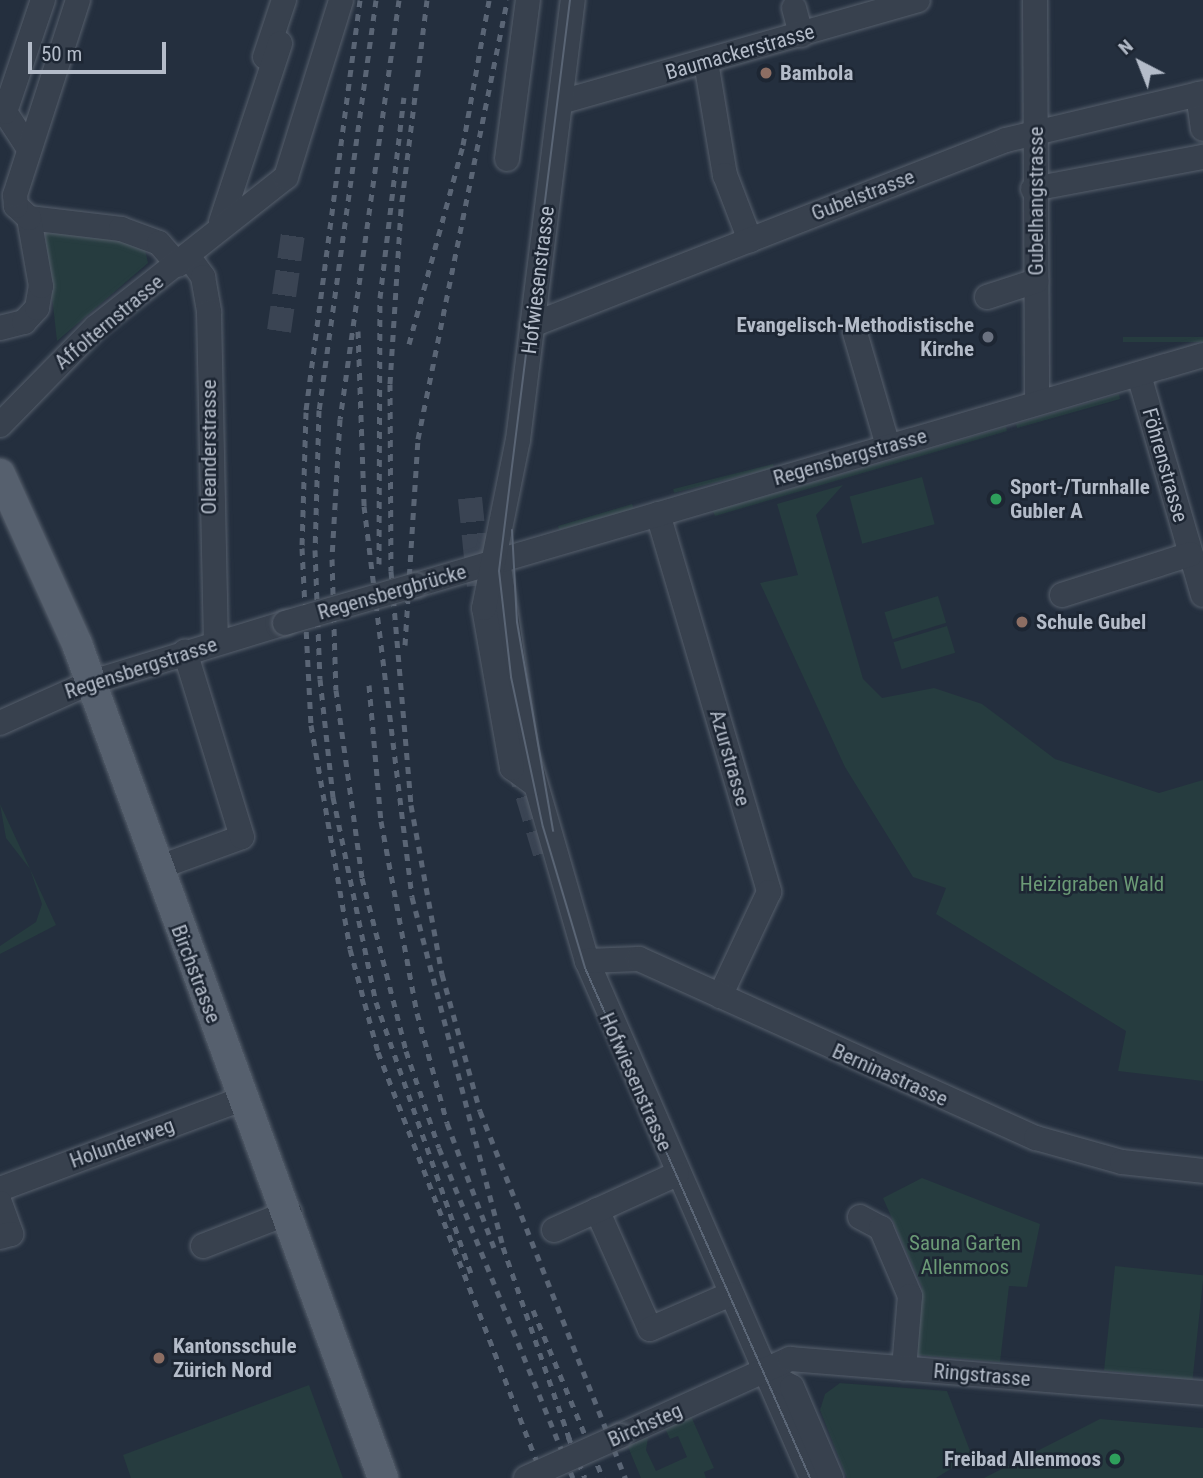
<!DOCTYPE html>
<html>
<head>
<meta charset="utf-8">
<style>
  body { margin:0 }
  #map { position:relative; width:1203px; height:1478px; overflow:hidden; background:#242f3e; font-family:"Roboto Condensed",sans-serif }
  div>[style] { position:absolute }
  .green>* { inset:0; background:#263c3f; transform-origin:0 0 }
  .minor-tunnel>* { height:24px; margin-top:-12px; transform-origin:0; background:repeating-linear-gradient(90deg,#3a4453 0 24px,transparent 0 36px) }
  .roads { filter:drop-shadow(0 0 2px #565f6c) drop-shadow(0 0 2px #565f6c) }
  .minor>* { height:24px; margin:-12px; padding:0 12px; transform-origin:12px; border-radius:12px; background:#38414e }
  .major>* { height:30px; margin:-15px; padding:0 15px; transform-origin:15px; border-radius:15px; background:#56606e }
  .tram>* { height:2px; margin:-1px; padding:0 1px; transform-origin:1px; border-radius:1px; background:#5a6575 }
  .rail>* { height:5px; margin-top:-2.5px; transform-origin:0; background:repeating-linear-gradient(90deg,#5a6575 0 7px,transparent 0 14px) }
  .bridges { filter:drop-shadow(0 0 2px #565f6c) drop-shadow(0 0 2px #565f6c) }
  .minor-bridge>* { height:24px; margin:-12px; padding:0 12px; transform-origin:12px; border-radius:12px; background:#38414e }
  .dots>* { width:19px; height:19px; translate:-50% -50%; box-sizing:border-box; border:4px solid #1d2633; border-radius:50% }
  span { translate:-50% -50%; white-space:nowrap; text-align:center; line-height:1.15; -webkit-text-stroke:5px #1d2633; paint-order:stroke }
  .street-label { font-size:21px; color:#b4bcc9 }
  .poi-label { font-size:21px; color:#b4bcc9; font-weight:700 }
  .left { translate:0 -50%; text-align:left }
  .right { translate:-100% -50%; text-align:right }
  .park-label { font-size:21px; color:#6b9a76 }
  .north { position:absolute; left:1105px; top:28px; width:70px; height:70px; -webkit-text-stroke:5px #1d2633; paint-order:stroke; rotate:318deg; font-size:19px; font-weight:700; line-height:28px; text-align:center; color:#b4bcc9 }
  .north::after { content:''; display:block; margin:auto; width:24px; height:32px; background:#b4bcc9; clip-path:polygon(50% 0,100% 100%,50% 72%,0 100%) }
  .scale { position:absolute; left:28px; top:42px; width:138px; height:32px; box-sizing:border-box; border:4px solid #b4bcc9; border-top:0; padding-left:9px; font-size:21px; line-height:24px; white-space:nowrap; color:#b4bcc9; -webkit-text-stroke:5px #1d2633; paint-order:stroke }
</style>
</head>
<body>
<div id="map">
  <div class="green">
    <i style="clip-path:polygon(45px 233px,110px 235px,145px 250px,148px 263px,57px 341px)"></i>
    <i style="left:1203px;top:337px;width:5px;height:80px;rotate:90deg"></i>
    <i style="clip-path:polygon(1119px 394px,1120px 399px,1017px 428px,1016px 424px)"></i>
    <i style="clip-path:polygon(1006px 427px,1007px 431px,715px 516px,713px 511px)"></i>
    <i style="left:773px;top:464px;width:4px;height:103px;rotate:76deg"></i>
    <i style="left:922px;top:477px;width:49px;height:75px;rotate:75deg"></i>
    <i style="clip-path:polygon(843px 485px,816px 515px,863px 679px,882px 698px,934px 688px,982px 704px,1055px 759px,1159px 793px,1203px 780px,1203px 1081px,1118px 1071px,1126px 1031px,936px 914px,946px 888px,913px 877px,845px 767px,760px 583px,798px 575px,777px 504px)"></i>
    <i style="clip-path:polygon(632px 504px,634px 509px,559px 530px,558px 526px)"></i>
    <i style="left:938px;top:596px;width:28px;height:56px;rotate:73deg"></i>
    <i style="left:947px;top:626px;width:28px;height:56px;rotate:73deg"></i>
    <i style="clip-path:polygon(0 804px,56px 925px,0 954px,0 946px,36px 922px,42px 904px,30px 869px,6px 838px)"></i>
    <i style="clip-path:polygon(922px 1178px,1040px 1224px,1027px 1287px,1009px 1286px,1000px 1362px,917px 1355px,922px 1287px,883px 1198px)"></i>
    <i style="left:1115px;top:1266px;width:89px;height:105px;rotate:6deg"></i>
    <i style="clip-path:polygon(840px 1383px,947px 1391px,972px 1456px,936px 1478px,847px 1478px,820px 1410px,825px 1394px)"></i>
    <i style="clip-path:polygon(309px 1385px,343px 1478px,131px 1478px,123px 1455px)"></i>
    <i style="clip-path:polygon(690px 1414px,714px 1468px,704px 1472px,706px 1478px,641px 1478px,626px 1442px,649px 1432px,646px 1450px,656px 1471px,687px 1457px,678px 1436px,670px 1439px,664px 1426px)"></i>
    <i style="clip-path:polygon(1100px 1419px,1203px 1428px,1203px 1478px,984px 1478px)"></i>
  </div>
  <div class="minor-tunnel">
    <i style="left:279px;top:331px;width:105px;rotate:-81.8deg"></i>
    <i style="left:470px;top:498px;width:88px;rotate:84.2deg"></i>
    <i style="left:517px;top:761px;width:97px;rotate:73.2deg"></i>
  </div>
  <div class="roads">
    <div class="minor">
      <i style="left:1035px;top:0;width:401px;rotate:89.7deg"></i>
      <i style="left:794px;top:8px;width:28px;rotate:75deg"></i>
      <i style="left:265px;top:57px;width:60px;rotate:-71.6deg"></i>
      <i style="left:706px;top:62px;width:115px;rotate:80.5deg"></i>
      <i style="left:725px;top:175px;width:70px;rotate:69deg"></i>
      <i style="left:1198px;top:94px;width:35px;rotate:82deg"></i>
      <i style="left:561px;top:102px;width:371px;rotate:-15.9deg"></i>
      <i style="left:29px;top:149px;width:44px;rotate:-123deg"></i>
      <i style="left:5px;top:112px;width:118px;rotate:-71.3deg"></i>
      <i style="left:507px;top:159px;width:160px;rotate:-82.5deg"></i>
      <i style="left:1033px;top:189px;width:173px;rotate:-10.7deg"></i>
      <i style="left:29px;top:218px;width:93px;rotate:6.8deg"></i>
      <i style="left:121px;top:229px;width:40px;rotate:20.2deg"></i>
      <i style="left:159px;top:243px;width:29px;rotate:49deg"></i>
      <i style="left:221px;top:222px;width:188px;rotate:-71.7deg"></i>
      <i style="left:188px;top:256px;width:26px;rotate:54deg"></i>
      <i style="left:203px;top:277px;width:36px;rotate:80deg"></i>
      <i style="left:209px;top:312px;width:331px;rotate:88.8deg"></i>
      <i style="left:987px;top:297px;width:52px;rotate:-18.1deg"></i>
      <i style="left:532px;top:325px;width:509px;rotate:-21.32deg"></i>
      <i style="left:1006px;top:140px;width:203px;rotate:-13.4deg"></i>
      <i style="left:0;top:328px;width:25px;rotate:-14deg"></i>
      <i style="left:24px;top:322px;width:19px;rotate:-47deg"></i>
      <i style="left:37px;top:308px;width:22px;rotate:-80deg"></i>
      <i style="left:41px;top:286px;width:69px;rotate:-100deg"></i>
      <i style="left:29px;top:218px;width:18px;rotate:-137deg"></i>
      <i style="left:16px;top:206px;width:11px;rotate:-95deg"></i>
      <i style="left:15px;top:195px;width:205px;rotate:-72.1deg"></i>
      <i style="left:855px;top:333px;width:118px;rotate:73.7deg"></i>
      <i style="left:1139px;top:375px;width:229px;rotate:73.8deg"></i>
      <i style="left:0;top:425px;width:137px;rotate:-45.6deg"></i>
      <i style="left:96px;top:327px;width:242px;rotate:-38.3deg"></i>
      <i style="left:286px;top:177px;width:185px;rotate:-72.7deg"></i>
      <i style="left:658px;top:514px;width:394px;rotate:73.6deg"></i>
      <i style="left:769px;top:892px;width:115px;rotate:115.2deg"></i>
      <i style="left:498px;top:560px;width:192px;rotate:81.6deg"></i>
      <i style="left:526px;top:750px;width:220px;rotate:73.9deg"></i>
      <i style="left:587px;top:961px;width:564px;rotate:66.48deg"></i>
      <i style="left:416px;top:585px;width:820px;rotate:-16.29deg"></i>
      <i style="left:1062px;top:595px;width:135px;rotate:-17.6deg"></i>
      <i style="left:0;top:723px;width:98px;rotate:-24.2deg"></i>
      <i style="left:89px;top:683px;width:205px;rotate:-17deg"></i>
      <i style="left:533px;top:783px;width:26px;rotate:-144deg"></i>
      <i style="left:512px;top:768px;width:162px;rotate:-99.9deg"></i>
      <i style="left:484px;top:608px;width:171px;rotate:-78.6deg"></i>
      <i style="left:518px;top:440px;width:443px;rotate:-82.9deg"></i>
      <i style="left:157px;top:868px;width:90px;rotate:-20deg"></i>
      <i style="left:242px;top:837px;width:194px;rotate:-107.1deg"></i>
      <i style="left:587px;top:961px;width:52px;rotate:-2.2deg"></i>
      <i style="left:639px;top:959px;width:435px;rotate:24.3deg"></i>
      <i style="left:1036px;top:1138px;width:89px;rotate:15.6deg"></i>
      <i style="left:1122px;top:1162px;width:81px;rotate:6.3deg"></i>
      <i style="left:0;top:1189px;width:261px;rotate:-20.4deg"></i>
      <i style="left:0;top:1203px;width:33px;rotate:70deg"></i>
      <i style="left:11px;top:1234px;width:11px;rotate:165deg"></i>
      <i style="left:597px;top:1210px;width:130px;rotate:66deg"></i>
      <i style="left:650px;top:1329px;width:88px;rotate:-23.4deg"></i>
      <i style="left:860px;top:1217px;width:24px;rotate:28deg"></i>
      <i style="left:881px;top:1228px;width:74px;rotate:66.9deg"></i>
      <i style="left:910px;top:1296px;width:73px;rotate:94.7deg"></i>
      <i style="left:554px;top:1230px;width:135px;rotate:-24.5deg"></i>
      <i style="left:203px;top:1246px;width:93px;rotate:-21.3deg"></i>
      <i style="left:764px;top:1371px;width:32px;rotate:30deg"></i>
      <i style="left:792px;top:1387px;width:99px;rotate:66.8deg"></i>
      <i style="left:620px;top:1436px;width:187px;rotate:-24.4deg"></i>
      <i style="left:790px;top:1359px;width:414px;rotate:4.7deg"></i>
    </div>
    <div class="major">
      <i style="left:0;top:474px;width:187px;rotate:65.6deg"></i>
      <i style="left:77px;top:644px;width:888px;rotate:69.85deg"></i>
    </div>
  </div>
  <div class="tram">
    <i style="left:570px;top:0;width:575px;rotate:97.09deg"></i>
    <i style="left:499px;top:571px;width:107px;rotate:83.5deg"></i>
    <i style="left:511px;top:677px;width:153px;rotate:78deg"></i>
    <i style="left:543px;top:827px;width:147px;rotate:73.4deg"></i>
    <i style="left:585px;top:968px;width:557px;rotate:66.19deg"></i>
    <i style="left:512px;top:530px;width:92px;rotate:86.9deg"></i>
    <i style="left:517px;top:622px;width:212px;rotate:80.2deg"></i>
  </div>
  <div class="rail">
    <i style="left:360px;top:0;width:416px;rotate:97.5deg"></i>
    <i style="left:306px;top:412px;width:136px;rotate:91.7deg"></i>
    <i style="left:302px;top:548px;width:177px;rotate:87.1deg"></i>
    <i style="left:311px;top:725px;width:227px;rotate:80.1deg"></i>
    <i style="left:350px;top:949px;width:107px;rotate:74.8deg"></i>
    <i style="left:378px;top:1052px;width:457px;rotate:68.8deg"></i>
    <i style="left:376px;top:0;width:414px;rotate:97.9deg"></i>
    <i style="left:319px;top:410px;width:140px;rotate:91.6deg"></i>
    <i style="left:315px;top:550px;width:129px;rotate:87.8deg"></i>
    <i style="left:320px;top:679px;width:119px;rotate:83.7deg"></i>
    <i style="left:333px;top:797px;width:209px;rotate:78.2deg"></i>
    <i style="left:376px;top:1002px;width:287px;rotate:70.7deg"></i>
    <i style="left:399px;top:0;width:423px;rotate:98deg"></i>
    <i style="left:340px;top:419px;width:140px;rotate:93.3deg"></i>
    <i style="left:332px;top:559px;width:131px;rotate:88.3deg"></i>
    <i style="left:336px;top:690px;width:190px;rotate:82.1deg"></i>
    <i style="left:362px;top:878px;width:179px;rotate:75.7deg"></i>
    <i style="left:406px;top:1051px;width:102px;rotate:71.2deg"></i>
    <i style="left:439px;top:1148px;width:356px;rotate:67.9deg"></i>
    <i style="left:427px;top:0;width:211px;rotate:97.1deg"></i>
    <i style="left:401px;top:209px;width:175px;rotate:93.6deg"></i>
    <i style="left:390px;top:384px;width:187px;rotate:89.7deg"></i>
    <i style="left:391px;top:571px;width:235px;rotate:85.1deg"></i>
    <i style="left:411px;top:805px;width:172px;rotate:79.6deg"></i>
    <i style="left:442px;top:974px;width:142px;rotate:74.5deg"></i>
    <i style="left:480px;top:1111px;width:395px;rotate:68.4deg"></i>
    <i style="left:358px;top:331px;width:175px;rotate:88deg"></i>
    <i style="left:364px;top:506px;width:394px;rotate:83deg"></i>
    <i style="left:412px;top:897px;width:362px;rotate:75.4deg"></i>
    <i style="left:503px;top:1247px;width:207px;rotate:70.9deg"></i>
    <i style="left:409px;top:344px;width:206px;rotate:-74.8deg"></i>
    <i style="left:463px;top:145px;width:147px;rotate:-79.8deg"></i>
    <i style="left:379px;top:564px;width:266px;rotate:-89.8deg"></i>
    <i style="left:380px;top:298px;width:202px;rotate:-83.2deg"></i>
    <i style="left:405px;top:645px;width:206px;rotate:-86.4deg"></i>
    <i style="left:418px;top:439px;width:448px;rotate:-78.5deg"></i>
    <i style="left:369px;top:685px;width:137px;rotate:85deg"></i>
    <i style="left:381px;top:821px;width:195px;rotate:79.4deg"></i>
    <i style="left:417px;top:1013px;width:114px;rotate:74.7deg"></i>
    <i style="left:447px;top:1123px;width:139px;rotate:69.3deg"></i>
    <i style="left:533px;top:1310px;width:182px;rotate:67.4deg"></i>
    <i style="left:568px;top:1436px;width:45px;rotate:68deg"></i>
  </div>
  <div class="bridges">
    <div class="minor-bridge">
      <i style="left:285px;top:623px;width:136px;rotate:-16.2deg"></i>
      <i style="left:526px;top:1478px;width:103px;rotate:-24.1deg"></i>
    </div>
  </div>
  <div class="dots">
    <i style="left:766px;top:73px;background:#8d6e63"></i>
    <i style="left:988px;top:337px;background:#6b7280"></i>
    <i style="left:996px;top:499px;background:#2e9e5b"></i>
    <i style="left:1022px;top:622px;background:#8d6e63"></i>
    <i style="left:159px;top:1358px;background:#8d6e63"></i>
    <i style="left:1115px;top:1459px;background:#2e9e5b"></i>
  </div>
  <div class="street-label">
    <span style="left:740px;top:52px;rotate:-16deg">Baumackerstrasse</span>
    <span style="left:863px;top:195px;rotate:-21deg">Gubelstrasse</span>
    <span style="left:1036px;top:201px;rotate:-90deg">Gubelhangstrasse</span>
    <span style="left:538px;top:280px;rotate:-83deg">Hofwiesenstrasse</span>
    <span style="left:109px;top:322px;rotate:-40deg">Affolternstrasse</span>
    <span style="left:209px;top:447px;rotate:-90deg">Oleanderstrasse</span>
    <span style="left:850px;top:457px;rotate:-16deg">Regensbergstrasse</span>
    <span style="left:1165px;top:465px;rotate:74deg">Föhrenstrasse</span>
    <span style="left:392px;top:592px;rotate:-16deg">Regensbergbrücke</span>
    <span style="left:141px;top:668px;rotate:-18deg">Regensbergstrasse</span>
    <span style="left:730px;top:758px;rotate:74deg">Azurstrasse</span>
    <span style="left:196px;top:974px;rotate:69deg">Birchstrasse</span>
    <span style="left:890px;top:1075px;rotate:24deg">Berninastrasse</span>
    <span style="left:636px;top:1082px;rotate:66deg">Hofwiesenstrasse</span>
    <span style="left:122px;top:1143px;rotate:-20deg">Holunderweg</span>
    <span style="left:982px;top:1375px;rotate:5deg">Ringstrasse</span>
    <span style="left:645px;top:1425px;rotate:-24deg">Birchsteg</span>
  </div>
  <div class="poi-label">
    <span class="left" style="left:780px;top:73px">Bambola</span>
    <span class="right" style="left:974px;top:337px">Evangelisch-Methodistische<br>Kirche</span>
    <span class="left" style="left:1010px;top:499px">Sport-/Turnhalle<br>Gubler A</span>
    <span class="left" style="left:1036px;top:622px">Schule Gubel</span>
    <span class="left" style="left:173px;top:1358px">Kantonsschule<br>Zürich Nord</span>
    <span class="right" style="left:1101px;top:1459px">Freibad Allenmoos</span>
  </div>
  <div class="park-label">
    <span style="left:1092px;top:884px">Heizigraben Wald</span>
    <span style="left:965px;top:1255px">Sauna Garten<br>Allenmoos</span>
  </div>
  <div class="north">N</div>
  <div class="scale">50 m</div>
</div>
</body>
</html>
